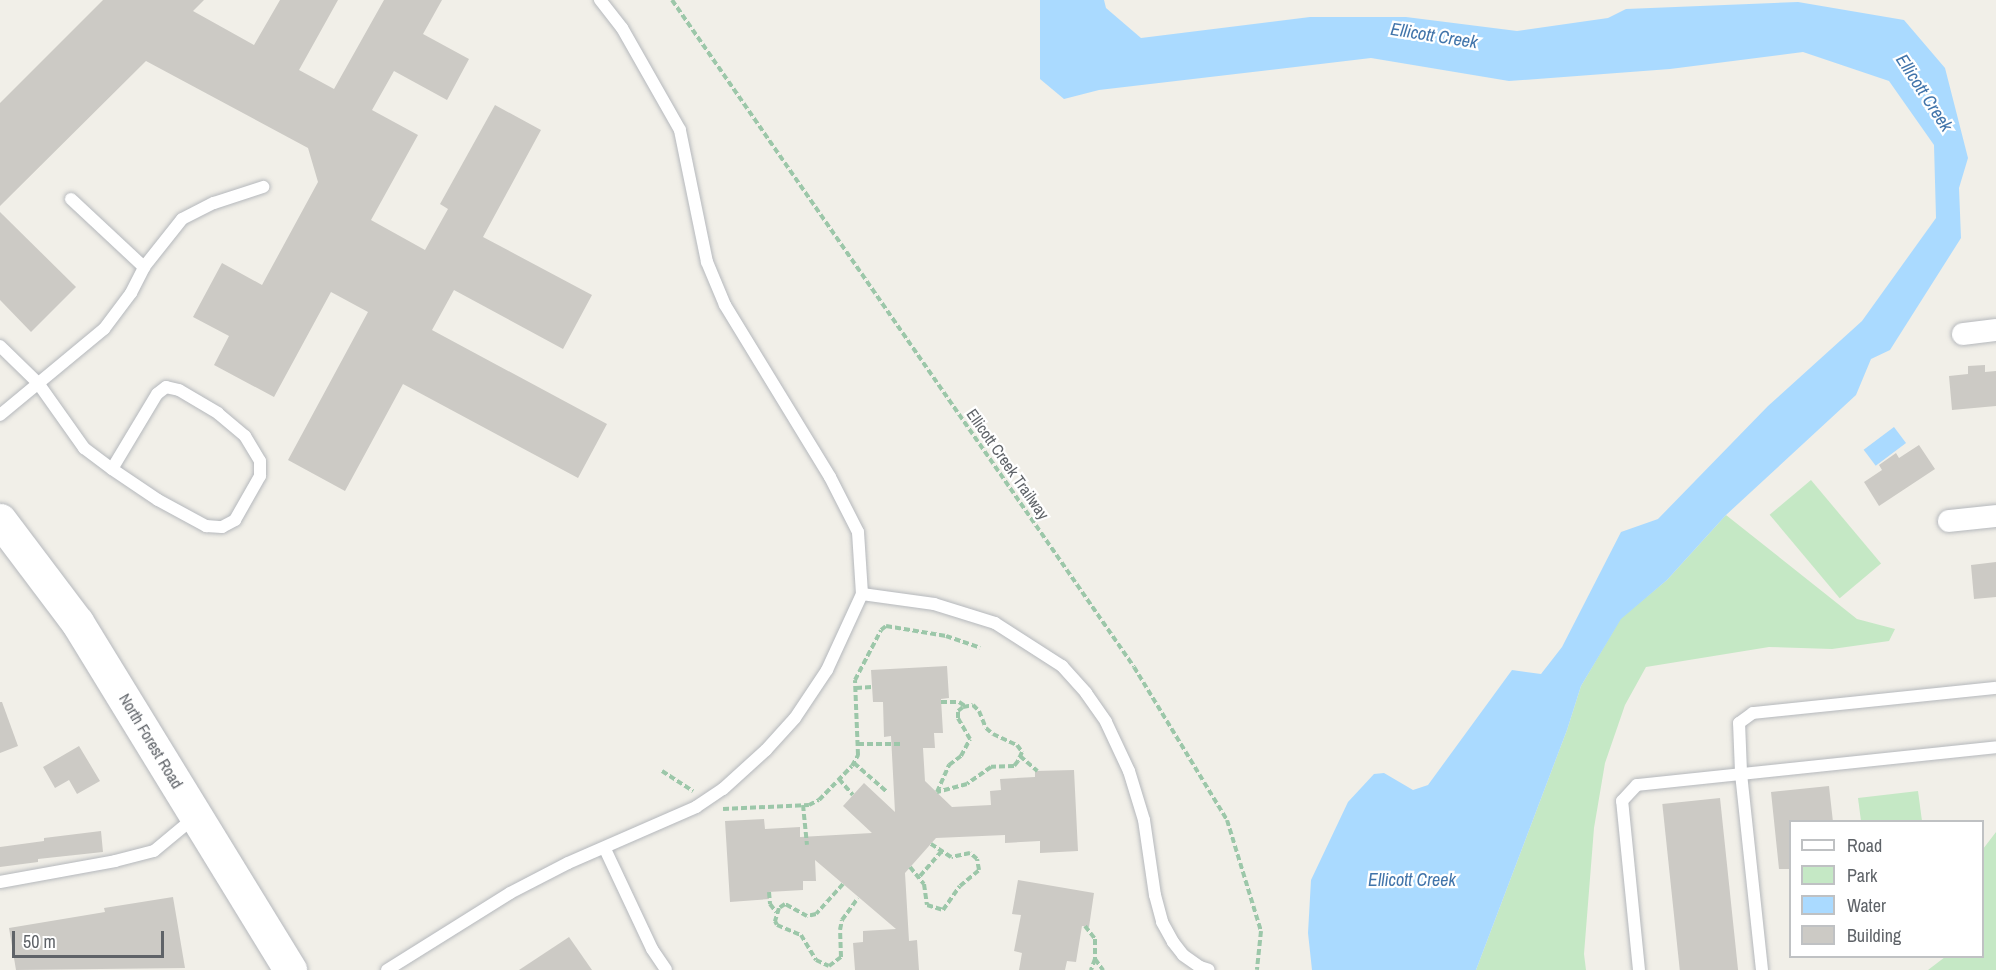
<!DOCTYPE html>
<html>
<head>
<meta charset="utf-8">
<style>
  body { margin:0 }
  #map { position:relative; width:1996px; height:970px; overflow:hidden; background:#f1efe8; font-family:"Archivo Narrow",sans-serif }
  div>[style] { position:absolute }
  .green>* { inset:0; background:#c5e8c5; transform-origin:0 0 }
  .water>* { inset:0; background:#aadaff; transform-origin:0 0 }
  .building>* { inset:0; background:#cccac5; transform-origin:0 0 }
  .path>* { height:4px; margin-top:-2px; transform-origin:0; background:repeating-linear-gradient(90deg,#9cc7a9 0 6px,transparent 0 9px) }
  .roads { filter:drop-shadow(0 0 2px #b5b8bc) drop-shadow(0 0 2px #b5b8bc) }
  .lane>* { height:12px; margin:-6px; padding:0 6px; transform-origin:6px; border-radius:6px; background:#fff }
  .street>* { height:22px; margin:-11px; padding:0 11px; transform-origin:11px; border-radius:11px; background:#fff }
  .secondary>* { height:33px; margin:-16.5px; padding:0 16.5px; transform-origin:16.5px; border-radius:16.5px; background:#fff }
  span { translate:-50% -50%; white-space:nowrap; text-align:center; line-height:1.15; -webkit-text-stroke:4.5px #fff; paint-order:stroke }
  .street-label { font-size:16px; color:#5f6368 }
  .water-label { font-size:18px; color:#4174aa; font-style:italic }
  .legend { position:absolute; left:1789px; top:820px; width:195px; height:138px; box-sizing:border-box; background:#fff; border:2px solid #bfc1c3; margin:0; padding:8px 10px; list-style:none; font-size:18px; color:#5f6368 }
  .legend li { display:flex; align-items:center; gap:12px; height:30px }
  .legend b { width:30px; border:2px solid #bfc1c3 }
  .scale { position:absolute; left:12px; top:931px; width:152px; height:27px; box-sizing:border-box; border:3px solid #5f6368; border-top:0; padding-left:8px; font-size:18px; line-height:21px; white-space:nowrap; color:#5f6368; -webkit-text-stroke:4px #fff; paint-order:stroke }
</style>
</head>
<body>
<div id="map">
  <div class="green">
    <i style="left:1811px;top:480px;width:109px;height:54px;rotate:50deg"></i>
    <i style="clip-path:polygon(1726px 515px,1857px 619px,1895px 629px,1889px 641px,1832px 649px,1769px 647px,1646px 667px,1625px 705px,1605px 763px,1594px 828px,1584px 954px,1586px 970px,1476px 970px,1567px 730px,1581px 686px,1621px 618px,1667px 580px)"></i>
    <i style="clip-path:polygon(1918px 791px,1922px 821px,1861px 821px,1858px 798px)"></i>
    <i style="clip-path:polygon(1996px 832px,1996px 970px,1928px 970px,1945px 957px,1982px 956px,1983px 849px)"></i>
  </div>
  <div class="water">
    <i style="clip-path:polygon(1040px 0,1104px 0,1106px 8px,1141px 38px,1310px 17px,1406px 17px,1517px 31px,1608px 18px,1626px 9px,1798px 2px,1904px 20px,1945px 68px,1968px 158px,1959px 188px,1961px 238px,1890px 350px,1871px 359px,1856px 395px,1726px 515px,1667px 580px,1621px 619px,1581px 686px,1567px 730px,1476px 970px,1312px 970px,1308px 933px,1311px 880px,1348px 802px,1374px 774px,1384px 773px,1413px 790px,1428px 785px,1512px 670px,1541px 674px,1562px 647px,1621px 532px,1658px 519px,1768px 406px,1862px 321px,1936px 218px,1934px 145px,1889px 81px,1803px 52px,1670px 69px,1509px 81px,1371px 58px,1099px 90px,1064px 99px,1040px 79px)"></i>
    <i style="left:1894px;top:427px;width:20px;height:38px;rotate:53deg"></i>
  </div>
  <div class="building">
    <i style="clip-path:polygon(103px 0,204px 0,193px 11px,254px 45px,280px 0,338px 0,299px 70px,334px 89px,384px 0,442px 0,423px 34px,469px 59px,447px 100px,394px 71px,372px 110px,418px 135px,371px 220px,425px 250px,448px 209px,440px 204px,495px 105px,541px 130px,483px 237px,592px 295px,563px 349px,454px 290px,432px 330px,607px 424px,578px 478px,403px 384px,345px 491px,288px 460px,368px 312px,331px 292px,274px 397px,214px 365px,229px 336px,193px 317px,222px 263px,262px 285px,318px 182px,308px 148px,146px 61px,0 206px,0 103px)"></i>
    <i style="clip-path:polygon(0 212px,76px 287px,31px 332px,0 300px)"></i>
    <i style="clip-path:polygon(1985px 365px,1985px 372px,1996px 371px,1996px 406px,1952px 410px,1949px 376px,1968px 374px,1968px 366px)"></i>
    <i style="clip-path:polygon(1919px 445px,1935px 469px,1879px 506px,1864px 482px,1882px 470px,1879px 465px,1896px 453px,1899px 458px)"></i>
    <i style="clip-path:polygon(1996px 562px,1996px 597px,1974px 599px,1971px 565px)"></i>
    <i style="clip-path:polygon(947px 666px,949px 698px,941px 699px,943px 733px,934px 733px,935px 748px,923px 748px,925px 781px,952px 807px,991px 805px,990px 791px,1001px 790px,1000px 779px,1035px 777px,1035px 771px,1074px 770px,1078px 851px,1040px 853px,1040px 841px,1005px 843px,1005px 835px,936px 838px,905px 873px,909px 941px,917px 940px,919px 970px,855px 970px,853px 943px,863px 942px,863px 931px,896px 929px,815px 860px,816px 881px,803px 881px,803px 890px,768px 892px,769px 899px,730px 902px,725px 821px,764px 819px,765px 829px,800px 827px,800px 837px,872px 833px,843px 806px,864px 783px,895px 812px,891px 736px,884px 737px,883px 702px,873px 702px,871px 670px)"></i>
    <i style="clip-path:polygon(0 702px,2px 702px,18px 746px,0 753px)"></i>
    <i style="clip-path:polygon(79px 746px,100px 781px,77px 794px,69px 780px,55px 788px,43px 767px)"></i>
    <i style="clip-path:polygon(1829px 786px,1833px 822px,1791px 822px,1791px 869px,1779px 869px,1771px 792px)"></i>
    <i style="left:1720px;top:798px;width:173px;height:58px;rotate:84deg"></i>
    <i style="clip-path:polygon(101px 831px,103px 852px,38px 859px,38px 862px,0 867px,0 847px,44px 841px,44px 838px)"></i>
    <i style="clip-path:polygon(1018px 880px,1094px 893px,1089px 927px,1082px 926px,1076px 962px,1067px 961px,1065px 970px,1019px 970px,1022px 953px,1014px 951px,1021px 915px,1012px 914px)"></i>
    <i style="clip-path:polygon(173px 897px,185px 968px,16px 970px,9px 928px,105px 912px,104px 908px)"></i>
    <i style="clip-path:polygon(569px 937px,592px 970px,519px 970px)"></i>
  </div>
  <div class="path">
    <i style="left:672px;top:0;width:811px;rotate:55.29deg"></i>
    <i style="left:1134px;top:667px;width:179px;rotate:58.7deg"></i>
    <i style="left:1227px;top:820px;width:116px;rotate:73deg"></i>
    <i style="left:1261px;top:931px;width:39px;rotate:96deg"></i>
    <i style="left:856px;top:688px;width:16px;rotate:-4deg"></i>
    <i style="left:941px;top:702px;width:18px"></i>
    <i style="left:959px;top:702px;width:7px;rotate:34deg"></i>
    <i style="left:973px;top:705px;width:8px;rotate:45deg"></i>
    <i style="left:979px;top:711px;width:18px;rotate:68deg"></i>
    <i style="left:986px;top:728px;width:9px;rotate:41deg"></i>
    <i style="left:993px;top:734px;width:26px;rotate:25deg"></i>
    <i style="left:1017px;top:745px;width:9px;rotate:54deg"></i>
    <i style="left:1022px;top:752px;width:10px;rotate:114deg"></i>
    <i style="left:1018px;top:761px;width:6px;rotate:129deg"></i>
    <i style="left:1014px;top:766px;width:23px;rotate:178deg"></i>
    <i style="left:991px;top:767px;width:29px;rotate:145deg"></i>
    <i style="left:967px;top:784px;width:31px;rotate:165deg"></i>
    <i style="left:937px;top:792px;width:30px;rotate:-66deg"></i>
    <i style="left:949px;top:765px;width:15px;rotate:-37deg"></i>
    <i style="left:961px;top:756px;width:19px;rotate:-62deg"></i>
    <i style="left:970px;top:739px;width:24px;rotate:-120deg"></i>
    <i style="left:958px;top:718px;width:7px;rotate:-90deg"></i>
    <i style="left:958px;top:711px;width:6px;rotate:-39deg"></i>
    <i style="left:963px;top:707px;width:10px;rotate:-11deg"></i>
    <i style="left:858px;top:744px;width:42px"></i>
    <i style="left:1020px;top:756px;width:23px;rotate:41deg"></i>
    <i style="left:854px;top:763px;width:44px;rotate:41.3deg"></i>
    <i style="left:662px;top:771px;width:37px;rotate:33deg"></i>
    <i style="left:839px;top:779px;width:21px;rotate:49deg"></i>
    <i style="left:803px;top:805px;width:40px;rotate:84.3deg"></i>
    <i style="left:723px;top:809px;width:86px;rotate:-2.7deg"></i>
    <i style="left:809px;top:805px;width:11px;rotate:-27deg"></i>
    <i style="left:819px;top:800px;width:47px;rotate:-45.9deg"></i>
    <i style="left:852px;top:766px;width:13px;rotate:-61deg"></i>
    <i style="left:858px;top:755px;width:75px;rotate:-92.3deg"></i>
    <i style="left:855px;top:680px;width:56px;rotate:-62.5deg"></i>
    <i style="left:881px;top:630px;width:6px;rotate:-39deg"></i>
    <i style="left:886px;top:626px;width:61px;rotate:9.5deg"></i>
    <i style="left:946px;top:636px;width:36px;rotate:19deg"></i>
    <i style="left:910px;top:867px;width:22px;rotate:51deg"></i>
    <i style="left:924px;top:884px;width:21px;rotate:82deg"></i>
    <i style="left:927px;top:905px;width:17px;rotate:17deg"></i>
    <i style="left:943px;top:910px;width:29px;rotate:-55deg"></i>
    <i style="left:960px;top:886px;width:25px;rotate:-40deg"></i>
    <i style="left:979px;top:870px;width:11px;rotate:-100deg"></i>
    <i style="left:977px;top:859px;width:9px;rotate:-139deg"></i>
    <i style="left:970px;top:853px;width:19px;rotate:168deg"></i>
    <i style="left:951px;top:857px;width:24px;rotate:-147deg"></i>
    <i style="left:920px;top:876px;width:32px;rotate:-49deg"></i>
    <i style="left:843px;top:884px;width:40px;rotate:132deg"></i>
    <i style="left:816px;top:914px;width:9px;rotate:167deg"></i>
    <i style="left:807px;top:916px;width:25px;rotate:-151deg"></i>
    <i style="left:785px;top:904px;width:7px;rotate:146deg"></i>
    <i style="left:779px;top:908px;width:14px;rotate:107deg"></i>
    <i style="left:775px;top:921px;width:4px;rotate:63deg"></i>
    <i style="left:777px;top:925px;width:26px;rotate:23deg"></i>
    <i style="left:801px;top:935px;width:29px;rotate:59deg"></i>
    <i style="left:816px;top:960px;width:14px;rotate:25deg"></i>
    <i style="left:829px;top:966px;width:15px;rotate:-37deg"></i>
    <i style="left:841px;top:957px;width:27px;rotate:-92deg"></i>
    <i style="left:840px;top:930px;width:10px;rotate:-79deg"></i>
    <i style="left:842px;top:920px;width:27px;rotate:-54deg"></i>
    <i style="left:769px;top:892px;width:12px;rotate:85deg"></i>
    <i style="left:770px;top:904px;width:10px;rotate:53deg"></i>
    <i style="left:1085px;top:926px;width:16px;rotate:52deg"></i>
    <i style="left:1095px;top:939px;width:20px;rotate:90deg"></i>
    <i style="left:1095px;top:959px;width:12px;rotate:110deg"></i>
    <i style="left:1095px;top:959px;width:14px;rotate:54deg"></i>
  </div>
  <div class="roads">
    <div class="lane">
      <i style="left:71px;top:199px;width:100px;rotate:43deg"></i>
      <i style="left:0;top:346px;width:53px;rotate:44.2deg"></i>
      <i style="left:38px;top:383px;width:80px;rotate:54.7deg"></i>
      <i style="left:84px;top:448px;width:35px;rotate:37deg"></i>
      <i style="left:112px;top:469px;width:55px;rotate:34deg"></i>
      <i style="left:158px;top:500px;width:55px;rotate:28.4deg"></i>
      <i style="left:206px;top:526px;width:16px;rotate:4deg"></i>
      <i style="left:222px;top:527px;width:15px;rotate:-28deg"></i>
      <i style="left:235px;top:520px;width:51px;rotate:-60.4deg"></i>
      <i style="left:260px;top:476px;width:15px;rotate:-90deg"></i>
      <i style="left:260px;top:461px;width:29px;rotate:-121deg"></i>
      <i style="left:245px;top:436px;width:35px;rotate:-140deg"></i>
      <i style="left:218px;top:413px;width:45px;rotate:-149.5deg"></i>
      <i style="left:179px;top:390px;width:13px;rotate:-167deg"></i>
      <i style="left:166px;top:387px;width:11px;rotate:142deg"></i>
      <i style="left:157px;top:394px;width:87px;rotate:121deg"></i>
      <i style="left:0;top:415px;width:135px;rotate:-39.6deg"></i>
      <i style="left:104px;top:329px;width:45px;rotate:-53.1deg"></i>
      <i style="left:131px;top:293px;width:29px;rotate:-63deg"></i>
      <i style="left:144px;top:267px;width:61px;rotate:-51.6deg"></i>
      <i style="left:182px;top:219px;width:36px;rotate:-27deg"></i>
      <i style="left:214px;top:203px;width:52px;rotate:-18.1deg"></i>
      <i style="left:862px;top:594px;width:73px;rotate:7.9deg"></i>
      <i style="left:934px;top:604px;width:64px;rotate:17.3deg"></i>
      <i style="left:995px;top:623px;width:80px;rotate:32.7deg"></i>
      <i style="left:1062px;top:666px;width:36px;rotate:48deg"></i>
      <i style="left:1086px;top:693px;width:35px;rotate:55deg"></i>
      <i style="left:1106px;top:722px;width:54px;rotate:64.9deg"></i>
      <i style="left:1129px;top:771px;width:51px;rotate:73deg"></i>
      <i style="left:1144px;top:820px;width:76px;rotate:81.7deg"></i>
      <i style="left:1155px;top:895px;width:28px;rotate:75deg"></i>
      <i style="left:1162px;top:922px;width:23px;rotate:61deg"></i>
      <i style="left:1173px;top:942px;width:16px;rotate:52deg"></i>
      <i style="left:1183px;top:955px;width:21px;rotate:35deg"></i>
      <i style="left:1200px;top:967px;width:9px;rotate:18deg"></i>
      <i style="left:605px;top:849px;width:110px;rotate:64.8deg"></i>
      <i style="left:652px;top:949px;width:25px;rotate:56deg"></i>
      <i style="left:0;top:882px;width:117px;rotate:-10.3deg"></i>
      <i style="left:115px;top:861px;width:40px;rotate:-14.4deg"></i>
      <i style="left:154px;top:851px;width:53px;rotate:-39.7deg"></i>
      <i style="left:387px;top:970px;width:145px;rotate:-32deg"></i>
      <i style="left:510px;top:893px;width:65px;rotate:-27.3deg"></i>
      <i style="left:568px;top:863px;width:140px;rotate:-23.6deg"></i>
      <i style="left:696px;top:807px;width:32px;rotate:-34deg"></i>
      <i style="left:723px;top:789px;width:58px;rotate:-42.2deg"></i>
      <i style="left:766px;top:750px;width:43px;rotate:-47.8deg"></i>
      <i style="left:795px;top:718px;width:58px;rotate:-56.3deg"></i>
      <i style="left:827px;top:670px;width:84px;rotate:-65.3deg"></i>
      <i style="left:862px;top:594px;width:62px;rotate:-93.7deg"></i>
      <i style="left:858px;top:532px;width:62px;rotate:-117deg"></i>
      <i style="left:830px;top:477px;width:202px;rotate:-121.4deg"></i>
      <i style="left:725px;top:305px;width:47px;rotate:-112.7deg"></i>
      <i style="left:707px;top:262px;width:135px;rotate:-101.6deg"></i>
      <i style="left:680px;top:130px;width:117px;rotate:-119.6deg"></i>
      <i style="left:622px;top:28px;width:36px;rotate:-128deg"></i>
      <i style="left:1639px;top:970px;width:170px;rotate:-95.7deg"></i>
      <i style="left:1622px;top:801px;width:22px;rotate:-47deg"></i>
      <i style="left:1637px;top:785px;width:361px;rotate:-6deg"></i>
      <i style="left:1762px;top:970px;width:199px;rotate:-96.1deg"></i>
      <i style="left:1741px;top:772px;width:49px;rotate:-92.3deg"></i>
      <i style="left:1739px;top:723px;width:17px;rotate:-36deg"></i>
      <i style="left:1753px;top:713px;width:244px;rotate:-5.9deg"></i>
    </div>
    <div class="street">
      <i style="left:1963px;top:334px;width:33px;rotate:-7deg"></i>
      <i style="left:1949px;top:521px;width:47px;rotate:-6.1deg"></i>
    </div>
    <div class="secondary">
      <i style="left:0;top:520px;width:128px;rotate:53deg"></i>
      <i style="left:77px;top:622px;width:408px;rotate:58.5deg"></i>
    </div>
  </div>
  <div class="street-label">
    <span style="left:1008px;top:464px;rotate:55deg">Ellicott Creek Trailway</span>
    <span style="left:151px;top:741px;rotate:59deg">North Forest Road</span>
  </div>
  <div class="water-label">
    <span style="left:1434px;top:36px;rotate:9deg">Ellicott Creek</span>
    <span style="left:1924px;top:93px;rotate:57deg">Ellicott Creek</span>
    <span style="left:1412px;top:880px">Ellicott Creek</span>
  </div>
  <ul class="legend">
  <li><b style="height:8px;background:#fff"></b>Road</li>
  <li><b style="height:16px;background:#c5e8c5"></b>Park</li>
  <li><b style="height:16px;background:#aadaff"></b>Water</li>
  <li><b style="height:16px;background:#cccac5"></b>Building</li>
  </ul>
  <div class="scale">50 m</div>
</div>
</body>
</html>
